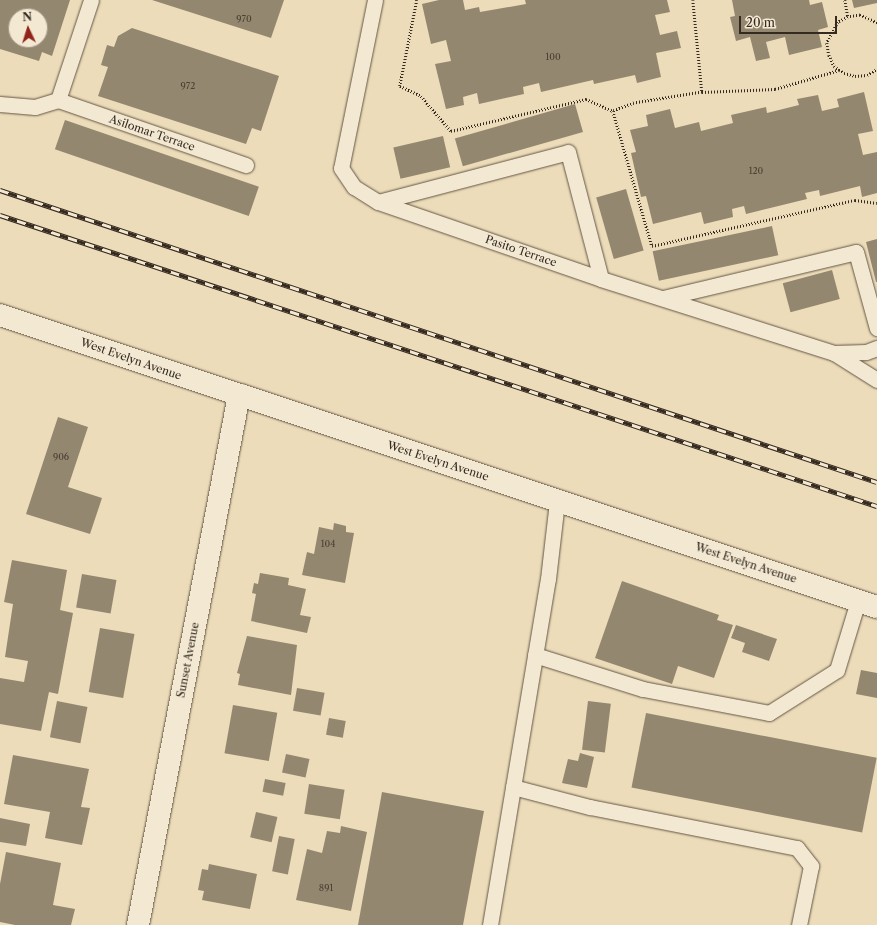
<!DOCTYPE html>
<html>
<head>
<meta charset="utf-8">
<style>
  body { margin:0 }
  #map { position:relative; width:877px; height:925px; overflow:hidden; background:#eddcb9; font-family:"Libre Caslon Text",serif }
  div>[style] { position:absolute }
  .building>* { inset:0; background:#948770; transform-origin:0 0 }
  .path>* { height:2.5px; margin-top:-1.25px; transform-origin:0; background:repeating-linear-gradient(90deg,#342a20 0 1px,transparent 0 3px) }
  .roads { filter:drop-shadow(0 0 1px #625646) drop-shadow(0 0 1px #625646) }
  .lane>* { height:15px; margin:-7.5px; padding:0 7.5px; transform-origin:7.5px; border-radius:7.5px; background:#f3e8d2 }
  .street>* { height:22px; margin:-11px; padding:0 11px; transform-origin:11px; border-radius:11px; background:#f3e8d2 }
  .secondary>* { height:22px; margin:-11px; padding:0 11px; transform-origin:11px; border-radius:11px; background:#f3e8d2 }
  .rail>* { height:4.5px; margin-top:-2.25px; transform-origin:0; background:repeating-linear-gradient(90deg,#f3e8d2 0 9px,#342a20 0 18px); box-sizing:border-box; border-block:1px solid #342a20 }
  span { translate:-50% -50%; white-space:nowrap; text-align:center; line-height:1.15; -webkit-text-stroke:3px #f3e8d2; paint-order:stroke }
  .number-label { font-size:9px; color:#4c4134 }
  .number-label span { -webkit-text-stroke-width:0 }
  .street-label { font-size:11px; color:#342a20 }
  .north { position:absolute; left:8px; top:8px; width:40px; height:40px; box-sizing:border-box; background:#f3e8d2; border:1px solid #a79c8b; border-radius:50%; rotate:356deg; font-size:11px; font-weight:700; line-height:16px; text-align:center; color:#342a20 }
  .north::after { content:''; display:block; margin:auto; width:14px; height:18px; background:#8f2418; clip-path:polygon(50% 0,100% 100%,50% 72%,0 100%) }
  .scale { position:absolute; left:739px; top:16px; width:98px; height:18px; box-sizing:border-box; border:2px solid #342a20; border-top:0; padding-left:5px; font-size:12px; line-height:14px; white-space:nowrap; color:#342a20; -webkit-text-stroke:3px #f3e8d2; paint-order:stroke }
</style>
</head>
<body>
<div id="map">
  <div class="building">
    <i style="clip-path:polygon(evenodd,0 0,70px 0,52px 56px,42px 52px,39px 61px,0 49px,0 0,16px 16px,40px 16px,40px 40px,16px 40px,16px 16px)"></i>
    <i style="clip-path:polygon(152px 0,284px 0,271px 38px)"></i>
    <i style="clip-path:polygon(439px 0,463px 0,465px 10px,479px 7px,480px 12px,526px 4px,525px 0,667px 0,670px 12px,655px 15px,660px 35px,677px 31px,681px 48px,656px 53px,661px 77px,637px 83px,635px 75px,594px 84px,593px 80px,541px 92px,539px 83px,523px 87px,524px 94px,479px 104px,477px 93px,463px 97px,464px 105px,446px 109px,435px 64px,451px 61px,446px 40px,431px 44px,422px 4px)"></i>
    <i style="clip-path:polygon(732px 0,809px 0,810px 5px,822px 2px,828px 27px,818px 30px,822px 47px,789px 55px,785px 37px,766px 42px,770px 58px,756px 61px,750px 37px,736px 41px,730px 17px,735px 16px)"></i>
    <i style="clip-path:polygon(852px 0,877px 0,877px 3px,854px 8px)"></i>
    <i style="clip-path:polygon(132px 28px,279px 76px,261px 131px,252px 128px,246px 144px,98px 96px,108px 67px,101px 65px,107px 45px,114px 47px,118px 36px)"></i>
    <i style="clip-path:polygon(864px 92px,873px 131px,858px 134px,863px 155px,877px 152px,877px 193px,862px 197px,860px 186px,820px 196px,819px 190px,805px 193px,807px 199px,746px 214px,744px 206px,732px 209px,733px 217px,704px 224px,701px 212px,653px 224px,646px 196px,641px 197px,631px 153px,636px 152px,630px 130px,648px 126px,646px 115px,670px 109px,675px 128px,699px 122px,701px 131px,733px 123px,731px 115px,766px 107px,767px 113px,799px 105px,797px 99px,818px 95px,822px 111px,839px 107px,837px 99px)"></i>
    <i style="left:575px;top:104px;width:29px;height:125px;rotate:74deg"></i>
    <i style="left:65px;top:120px;width:205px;height:31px;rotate:19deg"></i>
    <i style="left:443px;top:136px;width:32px;height:51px;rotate:77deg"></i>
    <i style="left:626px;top:189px;width:64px;height:31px;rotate:74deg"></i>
    <i style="left:772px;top:226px;width:30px;height:122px;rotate:78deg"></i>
    <i style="clip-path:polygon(877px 239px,877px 282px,876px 282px,866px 242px)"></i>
    <i style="left:832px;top:270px;width:30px;height:51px;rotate:75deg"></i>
    <i style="clip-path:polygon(58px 417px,88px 427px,68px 487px,102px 498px,90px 534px,26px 514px)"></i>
    <i style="clip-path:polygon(334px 523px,346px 526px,346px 532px,354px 533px,345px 583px,302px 575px,307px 552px,314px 554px,319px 527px,333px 530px)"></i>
    <i style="clip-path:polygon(12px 560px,67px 570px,60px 610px,73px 613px,58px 694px,49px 692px,41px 731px,0 724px,0 678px,24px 682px,28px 661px,5px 657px,13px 604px,4px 602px)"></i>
    <i style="clip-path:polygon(260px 573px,289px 578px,288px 585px,306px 589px,300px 615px,311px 617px,307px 633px,251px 621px,256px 594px,252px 593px,254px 583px,258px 584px)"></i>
    <i style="left:82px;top:574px;width:35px;height:34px;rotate:10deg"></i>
    <i style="clip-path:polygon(622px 581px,719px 615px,717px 620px,733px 625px,714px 678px,678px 666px,672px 684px,595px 658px)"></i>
    <i style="clip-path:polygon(736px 625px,777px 639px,769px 661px,742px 652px,745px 643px,731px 638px)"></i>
    <i style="left:100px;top:628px;width:35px;height:65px;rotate:10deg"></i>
    <i style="clip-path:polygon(247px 636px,297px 645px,291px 695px,238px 685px,240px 674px,237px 673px)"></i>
    <i style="clip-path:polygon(861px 670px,877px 673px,877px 698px,856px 694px)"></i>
    <i style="left:297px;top:688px;width:28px;height:23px;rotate:10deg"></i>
    <i style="left:57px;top:701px;width:31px;height:37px;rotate:11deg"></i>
    <i style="left:588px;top:701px;width:23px;height:49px;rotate:7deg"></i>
    <i style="left:233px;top:705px;width:45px;height:49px;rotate:10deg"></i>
    <i style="left:646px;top:713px;width:235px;height:76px;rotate:11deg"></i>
    <i style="left:329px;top:718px;width:17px;height:17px;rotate:10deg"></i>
    <i style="clip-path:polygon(580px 753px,594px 757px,587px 788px,562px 783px,568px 759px,578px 761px)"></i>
    <i style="left:286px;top:754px;width:24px;height:19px;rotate:12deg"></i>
    <i style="clip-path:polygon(13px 755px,89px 769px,81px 807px,90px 808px,82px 845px,45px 838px,50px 812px,4px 804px)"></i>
    <i style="left:265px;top:779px;width:21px;height:13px;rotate:11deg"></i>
    <i style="left:309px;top:784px;width:36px;height:30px;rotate:9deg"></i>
    <i style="clip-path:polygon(382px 792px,484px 811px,463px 925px,358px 925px)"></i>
    <i style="left:256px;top:812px;width:22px;height:26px;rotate:13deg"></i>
    <i style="clip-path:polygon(0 818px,30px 824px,26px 846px,0 842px)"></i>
    <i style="clip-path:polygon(341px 826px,367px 832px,351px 911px,296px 900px,307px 849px,322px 853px,327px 831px,340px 833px)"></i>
    <i style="left:279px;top:836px;width:16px;height:36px;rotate:11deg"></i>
    <i style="clip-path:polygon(6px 852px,61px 863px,53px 905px,75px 909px,71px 925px,15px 925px,0 922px,0 884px)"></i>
    <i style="clip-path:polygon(209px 864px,257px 874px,250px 909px,202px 900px,204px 891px,198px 890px,202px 869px,208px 870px)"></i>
  </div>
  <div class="path">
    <i style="left:417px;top:0;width:88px;rotate:101.2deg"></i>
    <i style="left:400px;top:86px;width:23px;rotate:25deg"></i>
    <i style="left:421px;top:96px;width:46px;rotate:49.4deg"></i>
    <i style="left:451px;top:131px;width:139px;rotate:-13.3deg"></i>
    <i style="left:586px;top:99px;width:30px;rotate:24deg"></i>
    <i style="left:693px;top:0;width:92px;rotate:84.4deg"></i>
    <i style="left:702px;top:92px;width:69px;rotate:170.8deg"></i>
    <i style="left:634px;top:103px;width:22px;rotate:159deg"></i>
    <i style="left:613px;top:111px;width:141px;rotate:73.9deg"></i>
    <i style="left:652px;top:246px;width:208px;rotate:-12.8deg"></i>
    <i style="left:855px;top:200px;width:22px;rotate:8deg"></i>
    <i style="left:845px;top:0;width:17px;rotate:80deg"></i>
    <i style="left:877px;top:23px;width:19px;rotate:-155deg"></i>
    <i style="left:860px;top:15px;width:12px;rotate:171deg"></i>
    <i style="left:848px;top:17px;width:11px;rotate:153deg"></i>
    <i style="left:838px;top:22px;width:24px;rotate:118deg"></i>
    <i style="left:827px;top:43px;width:12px;rotate:81deg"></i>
    <i style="left:829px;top:55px;width:12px;rotate:66deg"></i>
    <i style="left:834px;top:66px;width:12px;rotate:35deg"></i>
    <i style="left:844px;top:73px;width:11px;rotate:15deg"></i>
    <i style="left:855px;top:76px;width:12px;rotate:-5deg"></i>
    <i style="left:867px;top:75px;width:12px;rotate:-31deg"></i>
    <i style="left:702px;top:92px;width:73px;rotate:-2.4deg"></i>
    <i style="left:775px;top:89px;width:67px;rotate:-16.5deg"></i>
  </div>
  <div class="roads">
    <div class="lane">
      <i style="left:375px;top:0;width:171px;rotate:101.4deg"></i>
      <i style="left:341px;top:168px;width:23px;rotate:56deg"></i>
      <i style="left:354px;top:187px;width:28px;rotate:32deg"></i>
      <i style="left:378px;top:202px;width:236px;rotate:19deg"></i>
      <i style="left:601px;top:279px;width:244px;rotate:17.6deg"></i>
      <i style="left:834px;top:353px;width:32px;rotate:-2deg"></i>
      <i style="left:866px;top:352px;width:12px;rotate:-20deg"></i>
      <i style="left:58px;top:100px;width:199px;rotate:19.1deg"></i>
      <i style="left:0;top:104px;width:35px;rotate:5deg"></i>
      <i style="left:35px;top:107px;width:24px;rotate:-17deg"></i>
      <i style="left:58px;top:100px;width:105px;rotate:-71.7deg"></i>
      <i style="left:378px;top:202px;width:196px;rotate:-14.7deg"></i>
      <i style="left:568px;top:152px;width:131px;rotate:75.4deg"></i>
      <i style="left:663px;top:298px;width:198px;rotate:-13.4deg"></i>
      <i style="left:856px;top:252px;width:79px;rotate:74.6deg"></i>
      <i style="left:834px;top:353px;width:51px;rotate:32.1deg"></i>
      <i style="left:535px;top:655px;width:113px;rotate:17.5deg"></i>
      <i style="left:643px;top:689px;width:128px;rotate:10.8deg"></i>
      <i style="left:769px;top:713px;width:80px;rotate:-32.3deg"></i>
      <i style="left:837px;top:670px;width:72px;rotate:-73.1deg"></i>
      <i style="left:513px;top:787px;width:80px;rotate:14.6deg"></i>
      <i style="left:590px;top:807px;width:211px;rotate:11.2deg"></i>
      <i style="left:797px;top:848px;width:23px;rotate:52deg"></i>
      <i style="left:811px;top:866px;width:60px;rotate:101.5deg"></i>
      <i style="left:490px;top:925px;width:351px;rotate:-80.5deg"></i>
      <i style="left:548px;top:579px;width:79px;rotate:-83.4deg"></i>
    </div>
    <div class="street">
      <i style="left:138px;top:925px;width:540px;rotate:-79.21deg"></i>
    </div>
    <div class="secondary">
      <i style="left:0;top:315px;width:924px;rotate:18.42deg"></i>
    </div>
  </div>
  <div class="rail">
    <i style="left:0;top:190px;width:924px;rotate:18.42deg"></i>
    <i style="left:0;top:215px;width:924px;rotate:18.36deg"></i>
  </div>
  <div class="number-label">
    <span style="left:244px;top:19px">970</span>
    <span style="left:553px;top:57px">100</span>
    <span style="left:188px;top:86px">972</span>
    <span style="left:756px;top:171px">120</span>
    <span style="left:61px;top:457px">906</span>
    <span style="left:328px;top:544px">104</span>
    <span style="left:326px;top:888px">891</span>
  </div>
  <div class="street-label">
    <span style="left:152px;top:133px;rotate:19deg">Asilomar Terrace</span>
    <span style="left:521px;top:251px;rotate:19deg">Pasito Terrace</span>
    <span style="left:131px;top:359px;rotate:19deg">West Evelyn Avenue</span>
    <span style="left:438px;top:461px;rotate:18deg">West Evelyn Avenue</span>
    <span style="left:746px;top:563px;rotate:18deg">West Evelyn Avenue</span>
    <span style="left:188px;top:660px;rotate:-79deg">Sunset Avenue</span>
  </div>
  <div class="north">N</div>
  <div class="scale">20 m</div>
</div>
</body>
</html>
